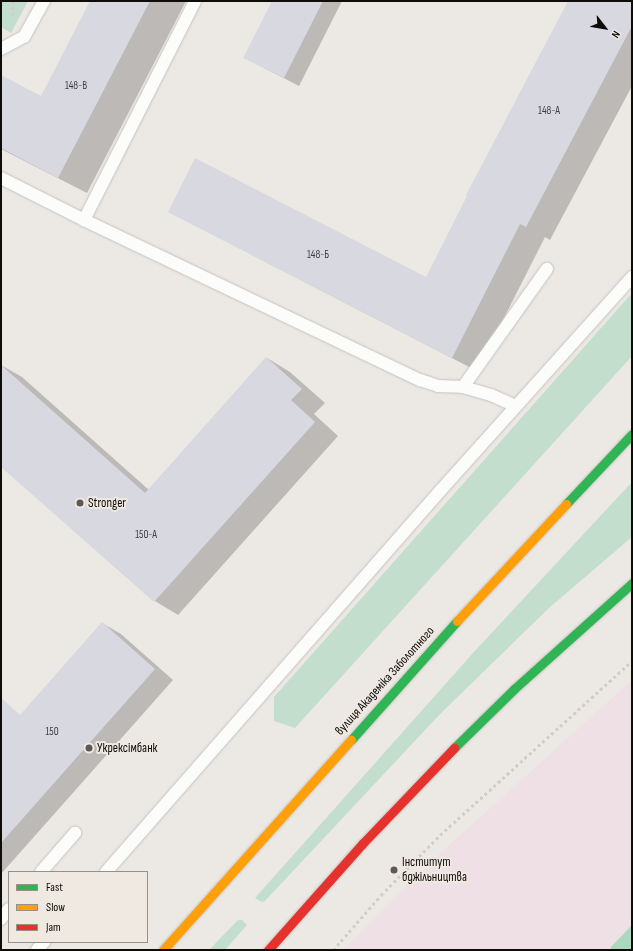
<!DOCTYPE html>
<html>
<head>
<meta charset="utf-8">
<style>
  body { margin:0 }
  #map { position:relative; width:633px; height:951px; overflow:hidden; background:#ece8e4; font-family:"Sofia Sans Condensed",sans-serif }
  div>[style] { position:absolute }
  .education>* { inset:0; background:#eee0e5 }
  .green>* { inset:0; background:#c3decc }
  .forest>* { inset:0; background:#abd9bf }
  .shadow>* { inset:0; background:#0003 }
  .building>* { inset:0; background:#d8d8e1 }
  .path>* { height:2.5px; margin-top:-1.25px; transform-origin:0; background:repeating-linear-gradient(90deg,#cfcecc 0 3px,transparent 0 6px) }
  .roads { filter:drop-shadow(0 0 1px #c7c4c0) drop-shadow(0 0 1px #c7c4c0) }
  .lane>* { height:12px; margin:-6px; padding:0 6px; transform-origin:6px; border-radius:6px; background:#fcfcfb }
  .fast>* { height:9px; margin:-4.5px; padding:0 4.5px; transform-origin:4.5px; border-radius:4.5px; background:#30b455 }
  .slow>* { height:9px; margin:-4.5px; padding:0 4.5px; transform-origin:4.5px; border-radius:4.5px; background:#ff9f0a }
  .jam>* { height:9px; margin:-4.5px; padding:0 4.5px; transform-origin:4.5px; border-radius:4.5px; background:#e5322d }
  .dots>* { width:11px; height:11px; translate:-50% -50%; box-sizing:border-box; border:2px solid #efe9e1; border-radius:50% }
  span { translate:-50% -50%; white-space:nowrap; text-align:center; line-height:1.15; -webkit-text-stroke:4px #efe9e1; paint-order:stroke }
  .number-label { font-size:11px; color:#403e3f }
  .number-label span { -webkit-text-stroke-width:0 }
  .poi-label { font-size:13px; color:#0e0b09 }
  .left { translate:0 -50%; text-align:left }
  .street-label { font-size:13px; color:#0e0b09 }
  .frame { position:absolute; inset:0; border:2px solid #0e0b09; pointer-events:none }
  .legend { position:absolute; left:8px; top:871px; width:140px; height:72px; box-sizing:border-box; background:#efe9e1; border:1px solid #95908b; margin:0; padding:5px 7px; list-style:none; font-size:12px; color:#0e0b09 }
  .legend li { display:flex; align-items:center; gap:8px; height:20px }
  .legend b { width:20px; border:1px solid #95908b }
  .north { position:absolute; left:585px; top:8px; width:40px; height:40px; -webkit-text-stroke:3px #efe9e1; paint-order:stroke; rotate:121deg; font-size:11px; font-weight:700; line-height:16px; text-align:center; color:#0e0b09 }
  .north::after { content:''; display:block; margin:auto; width:14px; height:18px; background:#0e0b09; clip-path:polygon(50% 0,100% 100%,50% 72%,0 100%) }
</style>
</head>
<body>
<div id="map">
  <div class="education">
    <i style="clip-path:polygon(631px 681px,632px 925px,610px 948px,613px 950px,343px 950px,435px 858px)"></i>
  </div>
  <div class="green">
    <i style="clip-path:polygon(1px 1px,28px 1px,11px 33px,1px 27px)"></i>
    <i style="clip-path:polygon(632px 293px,632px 356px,295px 728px,274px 721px,274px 697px)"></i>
    <i style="clip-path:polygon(632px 482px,632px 537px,550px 607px,440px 714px,265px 901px,262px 902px,255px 898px,473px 653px)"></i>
    <i style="clip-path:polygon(238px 920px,242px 920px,247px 925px,225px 950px,209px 950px)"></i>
  </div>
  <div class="forest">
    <i style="clip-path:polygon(632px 925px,632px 950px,613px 950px,610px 948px)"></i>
  </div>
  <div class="shadow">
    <i style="clip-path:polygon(91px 1px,186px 1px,87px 193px,1px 149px,1px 76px,42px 97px)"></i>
    <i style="clip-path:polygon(273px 1px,342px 1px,299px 86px,260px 66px)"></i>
    <i style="clip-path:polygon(569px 1px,632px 1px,632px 86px,550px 240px,545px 237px,477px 371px,169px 212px,427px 278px)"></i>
    <i style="clip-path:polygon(267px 358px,290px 372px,325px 403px,314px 414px,338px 436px,178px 615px,155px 601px,1px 466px,1px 365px,22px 377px,149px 490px)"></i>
    <i style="clip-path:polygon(102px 623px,121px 634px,173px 680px,1px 874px,1px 738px)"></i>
  </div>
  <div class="building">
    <i style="clip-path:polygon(90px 1px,150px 1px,58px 178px,1px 148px,1px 75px,41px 96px)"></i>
    <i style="clip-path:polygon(272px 1px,323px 1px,284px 78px,243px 58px)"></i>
    <i style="clip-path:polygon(568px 1px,632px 1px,632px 26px,526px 227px,520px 224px,452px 358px,168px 212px,195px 158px,426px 277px,467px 196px,466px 195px)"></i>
    <i style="clip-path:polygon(266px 357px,302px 389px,291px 400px,315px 422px,154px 602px,1px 467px,1px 365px,145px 493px)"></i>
    <i style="clip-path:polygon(102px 622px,155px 669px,1px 843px,1px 698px,20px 715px)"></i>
  </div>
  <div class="path">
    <i style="left:12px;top:16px;width:15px;rotate:-86deg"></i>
    <i style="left:333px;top:950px;width:73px;rotate:-48.9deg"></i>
    <i style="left:381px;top:895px;width:84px;rotate:-45.5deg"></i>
    <i style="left:440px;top:835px;width:259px;rotate:-42.2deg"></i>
  </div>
  <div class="roads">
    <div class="lane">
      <i style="left:1px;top:49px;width:26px;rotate:-28deg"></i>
      <i style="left:24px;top:37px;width:41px;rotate:-60.9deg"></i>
      <i style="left:1px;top:178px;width:93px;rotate:26.8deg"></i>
      <i style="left:84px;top:220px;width:246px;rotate:-63.1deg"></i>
      <i style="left:84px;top:220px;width:372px;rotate:25.5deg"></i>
      <i style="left:420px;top:380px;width:19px;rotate:18deg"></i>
      <i style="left:438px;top:386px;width:25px;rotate:2deg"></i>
      <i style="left:463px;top:387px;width:29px;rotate:16deg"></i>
      <i style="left:491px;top:395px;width:27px;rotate:24deg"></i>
      <i style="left:463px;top:387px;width:145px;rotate:-54.6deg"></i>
      <i style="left:41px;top:872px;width:52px;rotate:-48.9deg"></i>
      <i style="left:106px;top:872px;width:507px;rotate:-48.76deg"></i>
      <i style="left:440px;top:491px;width:288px;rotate:-48.1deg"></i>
      <i style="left:1px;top:919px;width:13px;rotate:-51deg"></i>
      <i style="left:37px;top:950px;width:11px;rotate:-49deg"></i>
    </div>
    <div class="fast">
      <i style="left:566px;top:504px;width:96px;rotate:-46.7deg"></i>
      <i style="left:351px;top:740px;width:159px;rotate:-48.3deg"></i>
      <i style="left:454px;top:748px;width:84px;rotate:-44.5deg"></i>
      <i style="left:514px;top:689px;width:159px;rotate:-41.9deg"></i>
    </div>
    <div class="slow">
      <i style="left:457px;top:621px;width:160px;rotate:-47deg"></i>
      <i style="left:163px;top:950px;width:282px;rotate:-48.2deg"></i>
    </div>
    <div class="jam">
      <i style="left:268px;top:950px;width:143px;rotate:-48.4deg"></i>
      <i style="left:363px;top:843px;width:132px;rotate:-46.2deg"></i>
    </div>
  </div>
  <div class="dots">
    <i style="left:80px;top:503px;background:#5c5856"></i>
    <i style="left:89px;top:748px;background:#5c5856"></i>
    <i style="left:394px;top:870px;background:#5c5856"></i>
  </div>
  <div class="number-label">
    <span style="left:76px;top:86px">148-В</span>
    <span style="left:549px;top:111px">148-А</span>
    <span style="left:318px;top:255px">148-Б</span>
    <span style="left:146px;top:535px">150-А</span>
    <span style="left:52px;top:732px">150</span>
  </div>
  <div class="poi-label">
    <span class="left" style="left:88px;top:503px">Stronger</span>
    <span class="left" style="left:97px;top:748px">Укрексімбанк</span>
    <span class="left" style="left:402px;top:870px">Інститут<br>бджільництва</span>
  </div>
  <div class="street-label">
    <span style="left:385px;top:681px;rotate:-48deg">вулиця Академіка Заболотного</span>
  </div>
  <div class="frame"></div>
  <ul class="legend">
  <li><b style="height:5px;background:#30b455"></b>Fast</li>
  <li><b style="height:5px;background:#ff9f0a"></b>Slow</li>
  <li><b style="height:5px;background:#e5322d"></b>Jam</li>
  </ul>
  <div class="north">N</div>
</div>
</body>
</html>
